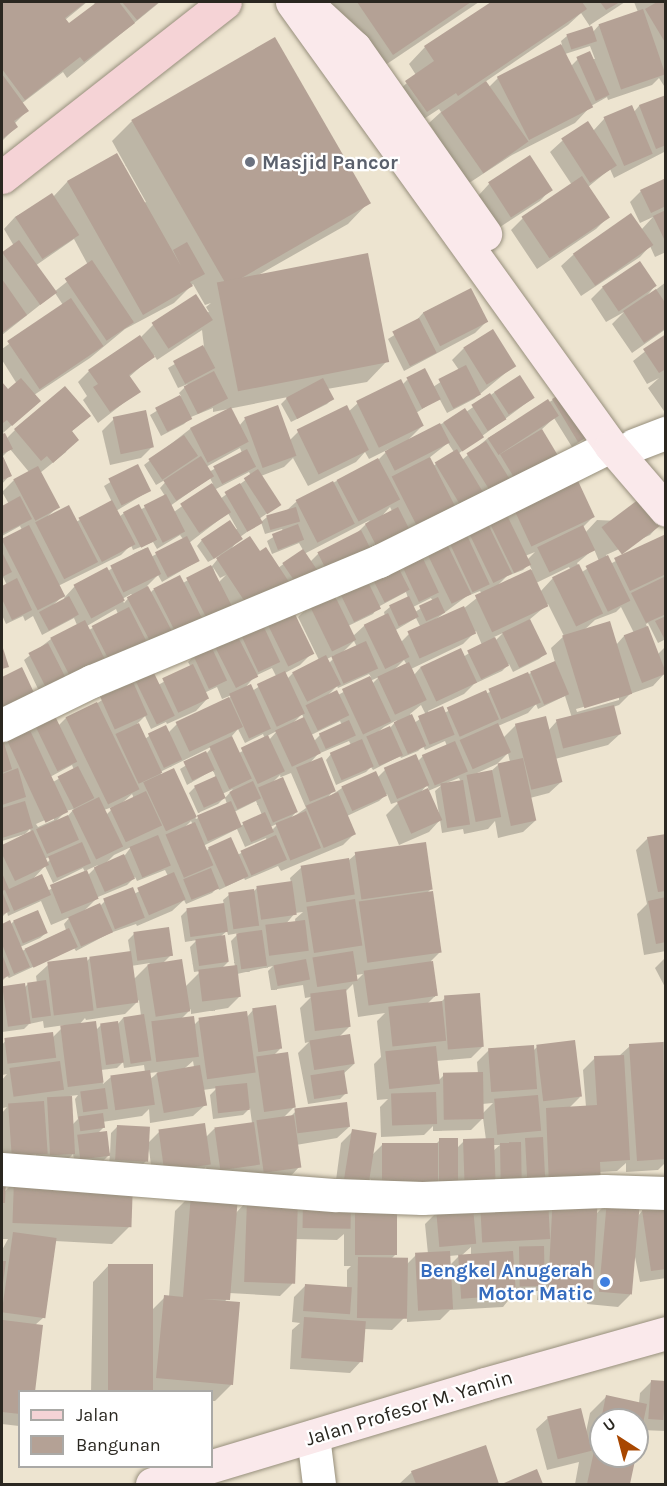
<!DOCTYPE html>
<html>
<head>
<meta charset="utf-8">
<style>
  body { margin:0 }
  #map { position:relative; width:667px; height:1486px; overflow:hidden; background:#ede4d0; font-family:Karla,sans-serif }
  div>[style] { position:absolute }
  .shadow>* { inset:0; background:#0003 }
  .building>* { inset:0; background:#b4a195; transform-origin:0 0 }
  .roads { filter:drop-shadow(0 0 2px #978f7c) drop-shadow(0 0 2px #978f7c) }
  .street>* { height:33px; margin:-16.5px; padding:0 16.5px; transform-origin:16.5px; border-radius:16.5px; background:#fff }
  .secondary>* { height:33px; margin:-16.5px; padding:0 16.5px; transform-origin:16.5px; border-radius:16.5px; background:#fae9eb }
  .primary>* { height:33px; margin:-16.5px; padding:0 16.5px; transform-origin:16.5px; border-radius:16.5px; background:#f5d3d6 }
  .dots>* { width:16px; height:16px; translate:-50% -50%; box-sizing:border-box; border:3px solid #fff; border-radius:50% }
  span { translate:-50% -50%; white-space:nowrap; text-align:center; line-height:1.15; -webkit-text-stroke:4.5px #fff; paint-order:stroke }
  .worship-label { font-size:20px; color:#5b616d; font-weight:700 }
  .left { translate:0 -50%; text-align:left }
  .shop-label { font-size:20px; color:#366cbe; font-weight:700 }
  .right { translate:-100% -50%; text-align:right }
  .street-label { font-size:20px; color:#2a2720 }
  .frame { position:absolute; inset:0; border:3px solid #2a2720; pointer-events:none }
  .legend { position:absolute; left:18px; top:1390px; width:195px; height:78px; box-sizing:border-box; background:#fff; border:2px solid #aaa9a6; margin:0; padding:8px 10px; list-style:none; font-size:18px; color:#2a2720 }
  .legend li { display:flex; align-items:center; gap:12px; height:30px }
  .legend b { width:30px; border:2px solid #aaa9a6 }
  .north { position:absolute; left:589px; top:1408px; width:60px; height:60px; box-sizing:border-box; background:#fff; border:2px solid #aaa9a6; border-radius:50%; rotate:324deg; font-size:16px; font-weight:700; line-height:24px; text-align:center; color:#2a2720 }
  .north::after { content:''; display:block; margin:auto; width:21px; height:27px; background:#a84701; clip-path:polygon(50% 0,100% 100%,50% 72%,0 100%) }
</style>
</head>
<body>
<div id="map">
  <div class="shadow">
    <i style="clip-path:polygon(2px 2px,87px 2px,65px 20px,69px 25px,95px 4px,93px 2px,160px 2px,67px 78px,63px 72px,21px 104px,27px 111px,15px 123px,16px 127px,2px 141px)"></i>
    <i style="clip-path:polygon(323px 2px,479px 2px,372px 74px)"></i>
    <i style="clip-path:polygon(evenodd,493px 2px,625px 2px,590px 25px,593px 32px,599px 25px,638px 12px,634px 2px,666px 2px,666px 89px,659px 78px,652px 85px,608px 100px,607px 97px,591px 106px,575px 123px,512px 155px,466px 185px,429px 123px,441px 112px,439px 109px,410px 128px,390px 98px,416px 75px,409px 64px,425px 47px,493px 2px,581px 13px,591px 28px,567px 36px,561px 41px,562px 45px,498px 78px,489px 87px,485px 82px,568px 25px,581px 13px,493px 2px,590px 46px,595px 59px,578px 59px,571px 66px,565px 54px,590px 46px)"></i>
    <i style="clip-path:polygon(666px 96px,666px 151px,614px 178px,610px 169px,588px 187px,608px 217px,596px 229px,537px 269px,511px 230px,523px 218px,572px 185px,550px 152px,562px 141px,588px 124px,593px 131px,604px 119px,631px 107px,633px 113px,639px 106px)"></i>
    <i style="clip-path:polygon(evenodd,132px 121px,368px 203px,348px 224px,232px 290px,387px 361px,367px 382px,327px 389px,332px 399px,327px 404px,291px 422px,281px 404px,288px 397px,213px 412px,213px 408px,191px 417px,184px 424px,161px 436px,150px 415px,181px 396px,179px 393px,188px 384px,178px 388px,168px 368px,204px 347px,202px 330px,157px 360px,154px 355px,129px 377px,139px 391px,98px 423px,83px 400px,87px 396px,78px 382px,89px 371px,140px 338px,153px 325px,209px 312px,206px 307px,211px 303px,205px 305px,193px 284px,174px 303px,125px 329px,90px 358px,34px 395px,39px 401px,3px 433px,6px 439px,15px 430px,89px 416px,71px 432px,66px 452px,40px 473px,58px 507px,48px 516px,76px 522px,112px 502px,104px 486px,137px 466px,149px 491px,116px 511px,119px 517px,124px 513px,140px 510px,165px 496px,160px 488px,170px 477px,156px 485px,144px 465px,190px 429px,230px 409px,239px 426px,245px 419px,290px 440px,298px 432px,348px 412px,358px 403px,402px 385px,407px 380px,433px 387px,459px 370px,452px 360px,464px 348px,492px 331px,514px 366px,474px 399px,447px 413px,439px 398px,416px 413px,423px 425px,408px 440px,466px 412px,495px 392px,533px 398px,458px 454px,462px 460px,488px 438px,563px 394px,591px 434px,572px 447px,554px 418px,541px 430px,546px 469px,41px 695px,24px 660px,51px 639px,77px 625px,74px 618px,42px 635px,33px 616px,25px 621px,23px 616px,6px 624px,2px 615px,2px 587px,7px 585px,2px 575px,2px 541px,22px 530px,20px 526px,2px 536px,2px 507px,9px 504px,2px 492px,14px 480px,29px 472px,10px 449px,2px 457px,10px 475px,2px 484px,2px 384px,8px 392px,17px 384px,2px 360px,2px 349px,63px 305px,55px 293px,2px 335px,2px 255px,14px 246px,4px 229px,15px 217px,53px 197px,67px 182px,116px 155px,144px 203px,146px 202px,112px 141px,132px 121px,74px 239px,88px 265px,54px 292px,35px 266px,74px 239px,132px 121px,448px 443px,454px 452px,433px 466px,429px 458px,448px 443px,132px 121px,240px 448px,242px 453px,209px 472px,206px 467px,240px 448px,132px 121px,389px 449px,379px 459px,296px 502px,286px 511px,267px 517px,261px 522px,259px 519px,279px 505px,261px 476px,284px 467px,293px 458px,308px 486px,356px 462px,365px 452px,369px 459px,389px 449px,132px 121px,249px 472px,251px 476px,220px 499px,214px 490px,249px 472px,132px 121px,210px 478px,213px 484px,174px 512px,170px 506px,210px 478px,132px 121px,390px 507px,392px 511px,382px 516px,390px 507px,132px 121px,228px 513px,237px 529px,202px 540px,197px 546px,208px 562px,221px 555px,212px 566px,183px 583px,153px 590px,150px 593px,147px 586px,158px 575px,162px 582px,198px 561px,189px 543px,228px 513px,132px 121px,370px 520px,356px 534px,318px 554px,310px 562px,304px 554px,370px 520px,132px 121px,261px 522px,265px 534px,282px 529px,283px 531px,267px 541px,272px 554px,299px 543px,303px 550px,278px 568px,258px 550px,232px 548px,240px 537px,261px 522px,132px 121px,180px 535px,183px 539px,151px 557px,146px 548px,150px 546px,135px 553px,108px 571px,75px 586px,64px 598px,58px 586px,121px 555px,131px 545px,133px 550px,153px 542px,157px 549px,180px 535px,132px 121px,213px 567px,220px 578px,226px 575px,218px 583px,213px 567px,132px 121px,131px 594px,132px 594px,124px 603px,122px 599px,131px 594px,132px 121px,63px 596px,65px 600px,52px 606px,63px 596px,132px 121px,116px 609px,118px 614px,89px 630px,87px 626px,116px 609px)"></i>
    <i style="clip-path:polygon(666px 179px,666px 252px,655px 257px,650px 246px,640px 257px,581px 296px,561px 266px,573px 255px,631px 216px,641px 230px,653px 217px,640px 223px,630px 202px,641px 191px)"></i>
    <i style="clip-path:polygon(489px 184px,551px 189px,540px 201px,500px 227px,478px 196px)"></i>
    <i style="clip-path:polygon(666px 282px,666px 329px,632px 353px,612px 324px,624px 312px,606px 322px,591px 299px,602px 288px,655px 286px,645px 298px)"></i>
    <i style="clip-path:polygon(470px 290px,486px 322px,475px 333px,404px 371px,388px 339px,414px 323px,423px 313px)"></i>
    <i style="clip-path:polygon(666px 335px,666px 414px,648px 388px,659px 378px,647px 384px,633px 361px)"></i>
    <i style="clip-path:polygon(114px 419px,153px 446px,141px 458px,110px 465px,102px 431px)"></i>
    <i style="clip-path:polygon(evenodd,510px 500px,593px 517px,582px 528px,585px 533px,597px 520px,661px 523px,650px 535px,606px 555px,610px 564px,665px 536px,666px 639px,658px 643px,648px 623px,646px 624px,657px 655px,666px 646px,666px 676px,664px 674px,653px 686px,630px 694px,619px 705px,613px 707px,620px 734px,608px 745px,555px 759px,561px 782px,549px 793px,530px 798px,535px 821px,523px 832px,498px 838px,495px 821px,488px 829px,464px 834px,463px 829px,442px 833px,440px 820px,429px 832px,399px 845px,386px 815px,400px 801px,391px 804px,387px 794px,379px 801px,347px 816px,354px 834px,343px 845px,281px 871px,278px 866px,245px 880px,244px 878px,219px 890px,218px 887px,212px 893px,186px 904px,184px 900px,172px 911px,137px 926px,136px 924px,110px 933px,76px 951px,74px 948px,9px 978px,7px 976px,2px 981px,2px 925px,9px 922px,10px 925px,14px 921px,46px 933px,40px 938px,20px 947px,22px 951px,66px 930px,64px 924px,70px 917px,51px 925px,41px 901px,8px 916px,7px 912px,2px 917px,2px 847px,31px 832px,30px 829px,25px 834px,2px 841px,2px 741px,29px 731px,35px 725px,58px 726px,66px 718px,96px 704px,135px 679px,158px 685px,191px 667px,188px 662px,194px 656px,267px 622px,312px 653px,300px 665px,285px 673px,287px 679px,293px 673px,319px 660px,298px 617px,310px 605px,335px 600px,341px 594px,510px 500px,594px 549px,599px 561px,582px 572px,577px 563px,594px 549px,510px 500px,535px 552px,527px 560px,525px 556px,535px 552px,510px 500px,529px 564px,532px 570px,498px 585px,507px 576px,523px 570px,529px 564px,510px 500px,569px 567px,571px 570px,553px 578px,540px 592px,536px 583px,569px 567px,510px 500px,480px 591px,482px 594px,463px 609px,432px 622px,467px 596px,480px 591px,510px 500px,406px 592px,408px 598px,390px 607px,384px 612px,385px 616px,364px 626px,353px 636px,348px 626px,373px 614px,378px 607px,406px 592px,510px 500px,431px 598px,433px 601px,415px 612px,413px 607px,431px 598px,510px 500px,548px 604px,564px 636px,551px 648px,555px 662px,444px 713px,429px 713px,428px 711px,464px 694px,474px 684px,502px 671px,509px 664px,513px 672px,539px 659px,545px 654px,529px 620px,548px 604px,510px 500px,621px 607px,634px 633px,624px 636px,616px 645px,583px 631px,595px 620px,616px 612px,621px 607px,510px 500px,416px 618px,421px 628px,409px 634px,400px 643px,394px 631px,416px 618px,510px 500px,476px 631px,482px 645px,463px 657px,460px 650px,420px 668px,414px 675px,411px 669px,463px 644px,476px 631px,510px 500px,503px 633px,495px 641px,494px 637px,503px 633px,510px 500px,354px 641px,357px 647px,340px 655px,354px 641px,510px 500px,335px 655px,336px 656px,329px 663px,327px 659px,335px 655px,510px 500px,404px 660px,407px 665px,394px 670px,404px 660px,510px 500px,272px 668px,276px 676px,252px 691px,244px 689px,255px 676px,272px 668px,510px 500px,369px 674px,371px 677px,338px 695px,326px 697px,337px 686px,338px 688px,369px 674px,510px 500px,379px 677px,372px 684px,370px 681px,379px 677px,510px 500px,217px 687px,222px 699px,232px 695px,227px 700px,177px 724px,168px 733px,149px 736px,145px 739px,137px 724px,145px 716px,151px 729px,166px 722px,167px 724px,196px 711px,207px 699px,204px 693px,217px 687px,510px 500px,565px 696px,572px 718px,556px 722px,548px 731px,516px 725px,503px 738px,498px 726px,528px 713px,536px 704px,538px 709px,565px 696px,510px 500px,619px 697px,619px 700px,577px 712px,576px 709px,619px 697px,510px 500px,421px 705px,426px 715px,414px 723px,410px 714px,421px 705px,510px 500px,302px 714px,304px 719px,291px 725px,302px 714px,510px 500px,397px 720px,390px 728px,377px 733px,384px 727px,397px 720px,510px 500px,340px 721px,342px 725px,320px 735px,314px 741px,311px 735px,340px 721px,510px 500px,238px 729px,245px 743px,263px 734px,265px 739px,239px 753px,231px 737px,238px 729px,510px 500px,277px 731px,269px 740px,267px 736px,277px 731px,510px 500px,349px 741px,351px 745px,331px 754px,326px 760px,336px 785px,366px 772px,371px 767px,373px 770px,400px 756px,401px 758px,418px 751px,423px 746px,425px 750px,445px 741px,447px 746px,423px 756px,418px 761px,385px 770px,377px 778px,342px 788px,327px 798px,334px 790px,308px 765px,318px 754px,349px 741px,510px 500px,213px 746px,207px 753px,180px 769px,187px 785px,213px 770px,216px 778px,195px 787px,189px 793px,198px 813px,218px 804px,224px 798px,222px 794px,233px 789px,225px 798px,227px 804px,196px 819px,173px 770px,162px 776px,160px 772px,213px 746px,510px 500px,508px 753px,510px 762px,498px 765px,490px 772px,475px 774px,497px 764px,508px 753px,510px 500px,72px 765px,74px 770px,53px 782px,50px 777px,72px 765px,510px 500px,291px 773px,306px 808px,289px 820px,296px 812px,281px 777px,291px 773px,510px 500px,280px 775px,282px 779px,271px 784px,280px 775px,510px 500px,459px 778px,461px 782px,444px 784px,459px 778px,510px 500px,427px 785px,429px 790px,419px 794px,427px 785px,510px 500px,442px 785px,435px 791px,439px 814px,428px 791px,442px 785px,510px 500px,132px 794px,134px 798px,121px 804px,132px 794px,510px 500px,256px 801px,262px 815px,240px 826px,234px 812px,256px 801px,510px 500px,115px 806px,106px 815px,104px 810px,115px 806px,510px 500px,74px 809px,66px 818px,55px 822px,66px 811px,74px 809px,510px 500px,54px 816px,54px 820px,38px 827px,36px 824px,54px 816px,510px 500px,191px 821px,193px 825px,183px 829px,191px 821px,510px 500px,279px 823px,271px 831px,270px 827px,279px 823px,510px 500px,237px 829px,245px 847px,266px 838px,267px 841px,237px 855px,209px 848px,206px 852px,203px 846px,237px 829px,510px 500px,131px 847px,125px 855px,106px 863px,114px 855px,131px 847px,510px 500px,55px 854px,47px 863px,45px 859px,55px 854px,510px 500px,98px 865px,87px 876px,85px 871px,98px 865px,510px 500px,45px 866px,53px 883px,83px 868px,85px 872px,47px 891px,32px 880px,45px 866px,510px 500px,165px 870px,168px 876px,134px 894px,105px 901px,100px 906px,84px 911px,98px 897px,127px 885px,135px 877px,137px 881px,165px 870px)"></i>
    <i style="clip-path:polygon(666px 835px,666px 951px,644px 955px,637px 914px,647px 904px,636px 850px,648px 838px)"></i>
    <i style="clip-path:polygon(evenodd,356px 854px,431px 889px,426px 894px,440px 952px,431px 961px,436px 995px,427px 1004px,440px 1003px,445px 998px,483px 1046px,471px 1058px,436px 1061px,438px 1081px,444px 1075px,478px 1074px,477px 1062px,489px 1050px,533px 1051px,537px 1047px,580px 1097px,569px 1108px,586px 1107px,583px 1070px,595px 1058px,619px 1056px,630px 1046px,662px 1043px,666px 1040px,666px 1162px,658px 1170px,626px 1172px,626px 1163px,617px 1171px,599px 1172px,596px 1214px,608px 1202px,638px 1216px,642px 1211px,666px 1207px,666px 1278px,640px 1282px,634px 1252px,630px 1295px,618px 1307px,587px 1304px,588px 1294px,580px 1302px,537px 1300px,538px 1291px,515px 1292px,503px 1307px,450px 1310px,440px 1320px,407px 1322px,407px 1315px,392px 1330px,363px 1329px,361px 1361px,350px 1373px,290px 1369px,292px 1330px,300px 1323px,292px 1322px,294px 1297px,306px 1285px,347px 1288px,347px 1270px,351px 1266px,344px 1266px,344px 1234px,337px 1240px,294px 1239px,292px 1284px,280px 1296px,229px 1293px,225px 1302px,231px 1385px,215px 1401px,212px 1401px,212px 1392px,91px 1392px,93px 1282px,109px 1265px,151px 1311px,165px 1297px,169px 1297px,175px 1211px,192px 1194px,235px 1214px,247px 1201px,296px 1211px,303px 1203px,355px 1204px,396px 1254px,391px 1259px,406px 1265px,416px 1255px,428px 1254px,425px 1224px,437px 1212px,371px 1199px,371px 1179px,334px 1195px,341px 1143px,353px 1131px,372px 1155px,383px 1144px,436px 1144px,440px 1140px,457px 1148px,464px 1141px,486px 1140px,483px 1118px,471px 1130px,433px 1131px,433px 1126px,424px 1135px,381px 1137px,380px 1107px,388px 1099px,377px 1100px,374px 1064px,381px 1057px,377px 1021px,385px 1013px,358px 1017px,353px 984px,345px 992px,350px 1026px,339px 1037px,354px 1064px,343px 1074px,346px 1093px,340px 1099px,308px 1104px,298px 1053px,309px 1042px,305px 1043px,300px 1008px,311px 997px,305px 998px,303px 985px,271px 990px,268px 971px,273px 966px,237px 974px,240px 996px,228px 1008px,191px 1014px,191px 1009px,180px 1020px,193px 1026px,200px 1019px,247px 1017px,253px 1010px,280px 1049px,273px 1056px,294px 1107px,283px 1118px,291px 1116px,296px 1111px,349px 1127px,337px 1138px,296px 1145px,299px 1167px,288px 1179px,253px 1184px,251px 1172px,246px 1176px,208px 1182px,206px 1167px,197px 1176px,153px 1182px,149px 1149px,146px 1161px,141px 1166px,109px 1165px,110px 1154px,103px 1161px,75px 1165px,73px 1154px,62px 1165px,2px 1168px,2px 1113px,7px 1107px,3px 1108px,2px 1096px,2px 1080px,7px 1074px,2px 1075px,2px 1045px,6px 1040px,52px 1038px,65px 1025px,44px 1028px,43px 1021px,29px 1024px,24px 1029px,2px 1032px,2px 989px,23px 985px,24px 988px,28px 984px,37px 983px,36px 976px,48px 965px,86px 962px,90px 958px,130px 952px,128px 940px,134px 934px,171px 955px,163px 963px,185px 987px,201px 971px,194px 972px,190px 947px,197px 940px,185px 942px,181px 916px,187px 910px,224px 905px,223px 900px,229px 895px,252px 893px,257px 888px,291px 883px,290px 878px,302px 867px,349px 860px,356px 854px,303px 912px,295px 919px,296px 923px,285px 925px,295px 913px,303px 912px,356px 854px,227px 931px,228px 935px,239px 933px,231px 941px,235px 967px,220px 970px,228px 962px,220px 937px,227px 931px,356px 854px,150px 963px,133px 980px,131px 966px,150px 963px,356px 854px,363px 974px,357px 980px,356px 975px,363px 974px,356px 854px,139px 1000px,141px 1016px,123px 1018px,117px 1025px,101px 1025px,96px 1030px,78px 1026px,85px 1018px,86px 1020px,125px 1014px,139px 1000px,356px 854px,193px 1061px,194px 1067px,185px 1068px,193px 1061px,356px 854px,123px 1062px,124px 1068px,144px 1065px,145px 1072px,111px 1077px,103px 1084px,101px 1070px,117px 1068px,123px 1062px,356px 854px,158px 1072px,154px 1076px,150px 1079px,149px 1073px,158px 1072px,356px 854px,217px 1088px,210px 1095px,213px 1119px,243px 1115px,250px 1108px,252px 1123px,214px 1129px,206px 1137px,160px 1131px,148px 1143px,117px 1127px,111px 1133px,110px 1154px,97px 1134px,103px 1128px,102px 1122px,142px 1116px,149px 1109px,150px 1123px,193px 1116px,205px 1105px,203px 1090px,217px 1088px,356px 854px,78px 1095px,75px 1099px,78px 1119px,72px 1125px,70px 1096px,78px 1095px,356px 854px,493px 1103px,483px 1113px,482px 1104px,493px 1103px,356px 854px,493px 1145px,500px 1145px,493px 1151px,493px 1145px,356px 854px,36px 1153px,36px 1156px,4px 1156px,36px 1153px,356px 854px,471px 1247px,471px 1256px,461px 1256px,471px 1247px,356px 854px,460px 1255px,450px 1265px,449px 1256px,460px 1255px)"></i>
    <i style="clip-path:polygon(666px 957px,666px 989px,655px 968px)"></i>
    <i style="clip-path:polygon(2px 1178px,3px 1193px,15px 1181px,129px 1227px,112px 1244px,55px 1241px,44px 1317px,35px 1325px,20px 1392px,19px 1426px,2px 1424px,2px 1250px,8px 1239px,2px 1239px)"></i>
    <i style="clip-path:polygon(651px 1382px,666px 1382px,666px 1431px,640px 1430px,637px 1445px,637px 1420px,601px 1420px,601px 1456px,635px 1456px,628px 1484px,575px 1484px,579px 1462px,547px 1470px,536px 1429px,548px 1418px,586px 1432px,590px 1413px,606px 1397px,639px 1403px,640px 1393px)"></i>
    <i style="clip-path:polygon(485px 1447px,498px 1484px,399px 1484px,412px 1472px)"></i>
    <i style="clip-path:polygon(537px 1471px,542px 1484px,505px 1484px)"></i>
  </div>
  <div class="building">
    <i style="clip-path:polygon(5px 2px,86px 2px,65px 18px,69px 23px,97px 2px,119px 2px,135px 23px,84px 62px,80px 57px,25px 100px,2px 69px,2px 4px)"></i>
    <i style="clip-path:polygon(122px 2px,159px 2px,137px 20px)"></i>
    <i style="clip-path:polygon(357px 2px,471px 2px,393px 55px)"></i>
    <i style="clip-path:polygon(491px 2px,582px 2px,587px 9px,458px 96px,456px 93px,427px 112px,405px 81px,434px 61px,424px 46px)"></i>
    <i style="clip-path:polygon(600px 2px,620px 2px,606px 10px)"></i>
    <i style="clip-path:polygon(657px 2px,666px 2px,666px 44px,645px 9px)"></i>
    <i style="left:643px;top:9px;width:69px;height:47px;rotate:71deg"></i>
    <i style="left:592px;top:26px;width:16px;height:27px;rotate:72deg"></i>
    <i style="left:275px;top:37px;width:192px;height:166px;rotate:60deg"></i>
    <i style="left:561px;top:44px;width:71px;height:72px;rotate:63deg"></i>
    <i style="left:590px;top:51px;width:48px;height:15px;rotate:66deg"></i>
    <i style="clip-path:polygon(2px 74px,29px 111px,14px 121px,18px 127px,2px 139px)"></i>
    <i style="left:486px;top:81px;width:74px;height:55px;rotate:55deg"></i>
    <i style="clip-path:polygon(666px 95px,666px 145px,656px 149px,639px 105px)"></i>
    <i style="left:632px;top:105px;width:53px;height:31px;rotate:67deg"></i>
    <i style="left:588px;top:121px;width:53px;height:32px;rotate:57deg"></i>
    <i style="clip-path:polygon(117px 153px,181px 266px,173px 250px,187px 242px,205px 274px,190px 282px,193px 286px,143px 315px,67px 181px)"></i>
    <i style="left:530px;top:155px;width:42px;height:50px;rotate:57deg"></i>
    <i style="left:582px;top:176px;width:50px;height:73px;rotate:56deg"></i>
    <i style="clip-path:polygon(666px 178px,666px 206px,651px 213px,640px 190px)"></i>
    <i style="left:52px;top:193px;width:50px;height:44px;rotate:57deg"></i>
    <i style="clip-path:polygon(666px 210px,666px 243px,653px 216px)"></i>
    <i style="left:631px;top:213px;width:39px;height:71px;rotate:55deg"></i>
    <i style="left:19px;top:240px;width:65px;height:21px;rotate:54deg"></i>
    <i style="left:368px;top:253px;width:111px;height:154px;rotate:79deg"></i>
    <i style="left:92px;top:260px;width:75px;height:33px;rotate:56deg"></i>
    <i style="left:640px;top:261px;width:30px;height:46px;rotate:56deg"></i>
    <i style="clip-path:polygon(2px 279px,27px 315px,2px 333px)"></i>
    <i style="left:471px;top:288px;width:38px;height:54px;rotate:63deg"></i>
    <i style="clip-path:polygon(656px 289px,666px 304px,666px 328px,644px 343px,623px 311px)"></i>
    <i style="left:196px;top:294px;width:31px;height:53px;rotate:57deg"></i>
    <i style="left:71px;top:298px;width:58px;height:77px;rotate:56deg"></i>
    <i style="left:419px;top:318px;width:39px;height:30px;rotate:63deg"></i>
    <i style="left:493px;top:329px;width:44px;height:35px;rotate:58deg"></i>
    <i style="clip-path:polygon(666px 334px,666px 369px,659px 373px,643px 349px)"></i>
    <i style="clip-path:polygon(140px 335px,155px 357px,129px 375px,141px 392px,110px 412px,93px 387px,98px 384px,88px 370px)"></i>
    <i style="left:203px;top:345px;width:26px;height:34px;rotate:62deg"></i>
    <i style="left:466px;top:365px;width:33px;height:31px;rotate:63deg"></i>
    <i style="left:425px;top:368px;width:35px;height:21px;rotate:63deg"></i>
    <i style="left:214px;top:371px;width:31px;height:34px;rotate:63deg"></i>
    <i style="left:520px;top:375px;width:27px;height:31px;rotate:57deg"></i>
    <i style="clip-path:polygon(21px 378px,41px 401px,12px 426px,7px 420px,3px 423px,2px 382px,8px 389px)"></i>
    <i style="left:323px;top:378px;width:24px;height:42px;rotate:62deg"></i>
    <i style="left:401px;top:379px;width:52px;height:50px;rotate:64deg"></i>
    <i style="clip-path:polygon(65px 386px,91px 416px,72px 431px,79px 440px,53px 463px,47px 456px,41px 461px,14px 429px)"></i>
    <i style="clip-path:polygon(564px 392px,593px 434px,578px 442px,552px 399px)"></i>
    <i style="left:490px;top:393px;width:31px;height:22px;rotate:58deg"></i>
    <i style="left:180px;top:395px;width:27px;height:28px;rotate:63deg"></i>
    <i style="left:548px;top:399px;width:20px;height:72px;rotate:57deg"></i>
    <i style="left:278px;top:405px;width:54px;height:36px;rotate:70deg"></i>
    <i style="left:347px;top:405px;width:50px;height:56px;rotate:64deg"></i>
    <i style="left:231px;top:407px;width:39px;height:46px;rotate:63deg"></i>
    <i style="left:465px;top:408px;width:35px;height:26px;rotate:57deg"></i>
    <i style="left:146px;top:410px;width:38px;height:34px;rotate:78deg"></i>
    <i style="left:440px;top:423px;width:22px;height:62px;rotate:63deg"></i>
    <i style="left:542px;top:429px;width:33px;height:49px;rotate:59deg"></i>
    <i style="clip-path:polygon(5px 433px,13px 449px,2px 454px,12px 476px,2px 480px,2px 434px)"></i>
    <i style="left:184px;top:435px;width:25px;height:43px;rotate:56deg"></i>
    <i style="left:486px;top:441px;width:52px;height:23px;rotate:58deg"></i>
    <i style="left:247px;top:449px;width:20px;height:38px;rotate:63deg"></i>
    <i style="left:457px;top:449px;width:57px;height:26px;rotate:59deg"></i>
    <i style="left:201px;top:456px;width:24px;height:45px;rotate:57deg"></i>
    <i style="left:430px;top:457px;width:61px;height:43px;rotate:63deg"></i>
    <i style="left:378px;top:458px;width:47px;height:47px;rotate:62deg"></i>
    <i style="left:138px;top:464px;width:30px;height:33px;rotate:64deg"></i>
    <i style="left:38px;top:466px;width:47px;height:28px;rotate:62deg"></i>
    <i style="left:572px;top:468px;width:54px;height:70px;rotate:65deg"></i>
    <i style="left:258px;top:469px;width:43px;height:17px;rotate:57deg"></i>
    <i style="left:333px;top:481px;width:48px;height:42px;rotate:63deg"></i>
    <i style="left:212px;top:483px;width:35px;height:38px;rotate:57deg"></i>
    <i style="left:240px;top:483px;width:46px;height:18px;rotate:60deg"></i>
    <i style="left:166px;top:494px;width:42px;height:25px;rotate:63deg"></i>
    <i style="clip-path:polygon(20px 496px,32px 519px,2px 534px,2px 506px)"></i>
    <i style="left:643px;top:496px;width:34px;height:52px;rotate:53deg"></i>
    <i style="left:112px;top:500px;width:50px;height:38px;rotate:62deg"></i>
    <i style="left:139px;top:504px;width:40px;height:18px;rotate:63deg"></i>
    <i style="left:69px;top:505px;width:64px;height:38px;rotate:63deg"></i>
    <i style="left:296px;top:507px;width:15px;height:31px;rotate:74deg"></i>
    <i style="left:398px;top:507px;width:35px;height:37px;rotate:63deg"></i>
    <i style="left:504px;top:509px;width:62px;height:19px;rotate:64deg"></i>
    <i style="left:485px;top:518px;width:62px;height:21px;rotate:64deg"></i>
    <i style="left:230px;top:520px;width:23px;height:35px;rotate:56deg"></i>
    <i style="left:298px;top:524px;width:17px;height:28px;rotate:69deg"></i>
    <i style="left:29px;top:525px;width:80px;height:31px;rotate:63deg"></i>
    <i style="left:583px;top:525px;width:28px;height:51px;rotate:64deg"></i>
    <i style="left:464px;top:529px;width:61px;height:19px;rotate:65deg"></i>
    <i style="left:361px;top:530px;width:25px;height:49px;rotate:63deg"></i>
    <i style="clip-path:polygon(666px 534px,666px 574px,630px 591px,614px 558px)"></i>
    <i style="left:187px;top:536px;width:28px;height:36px;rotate:63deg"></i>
    <i style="clip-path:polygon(250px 536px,260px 551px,266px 547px,291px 585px,251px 611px,216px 558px)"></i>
    <i style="left:446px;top:542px;width:58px;height:22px;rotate:64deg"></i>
    <i style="left:148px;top:547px;width:30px;height:42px;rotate:64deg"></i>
    <i style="left:303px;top:549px;width:29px;height:25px;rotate:56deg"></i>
    <i style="left:419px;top:550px;width:47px;height:22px;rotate:65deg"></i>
    <i style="clip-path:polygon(2px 552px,12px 572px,2px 577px)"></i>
    <i style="left:608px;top:555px;width:51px;height:25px;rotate:64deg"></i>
    <i style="left:396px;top:563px;width:30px;height:28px;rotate:63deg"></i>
    <i style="left:579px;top:564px;width:55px;height:30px;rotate:64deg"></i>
    <i style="left:211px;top:565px;width:51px;height:28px;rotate:63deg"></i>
    <i style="left:107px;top:567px;width:38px;height:38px;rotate:62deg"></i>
    <i style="left:531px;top:569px;width:41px;height:62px;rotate:65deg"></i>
    <i style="left:180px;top:575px;width:56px;height:30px;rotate:63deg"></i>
    <i style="clip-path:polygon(666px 576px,666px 614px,646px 623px,631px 593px)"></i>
    <i style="clip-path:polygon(17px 578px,32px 610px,12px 620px,2px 599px,2px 586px)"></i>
    <i style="left:367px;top:580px;width:32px;height:30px;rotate:64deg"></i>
    <i style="left:148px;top:586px;width:50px;height:24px;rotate:62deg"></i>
    <i style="left:333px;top:592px;width:53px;height:27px;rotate:64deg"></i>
    <i style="left:69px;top:596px;width:21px;height:34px;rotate:62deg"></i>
    <i style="left:409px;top:596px;width:23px;height:22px;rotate:65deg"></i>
    <i style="left:438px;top:597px;width:17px;height:21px;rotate:65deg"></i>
    <i style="left:464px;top:606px;width:30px;height:62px;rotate:66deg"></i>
    <i style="left:129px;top:607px;width:40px;height:42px;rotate:63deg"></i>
    <i style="left:292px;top:608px;width:51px;height:29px;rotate:64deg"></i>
    <i style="left:388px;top:613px;width:49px;height:27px;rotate:64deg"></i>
    <i style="clip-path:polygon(666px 616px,666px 637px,664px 638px,655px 621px)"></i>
    <i style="left:530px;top:619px;width:39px;height:31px;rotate:64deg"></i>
    <i style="left:85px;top:620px;width:47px;height:39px;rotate:63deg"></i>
    <i style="left:610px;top:621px;width:76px;height:50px;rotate:73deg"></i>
    <i style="left:262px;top:623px;width:43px;height:24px;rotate:65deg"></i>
    <i style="left:648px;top:626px;width:51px;height:26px;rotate:69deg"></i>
    <i style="left:236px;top:633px;width:49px;height:25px;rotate:63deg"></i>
    <i style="left:495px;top:637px;width:32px;height:31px;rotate:64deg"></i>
    <i style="left:366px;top:641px;width:30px;height:38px;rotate:66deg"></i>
    <i style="left:48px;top:643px;width:42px;height:22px;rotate:63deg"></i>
    <i style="clip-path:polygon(2px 645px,9px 667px,2px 669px)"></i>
    <i style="left:211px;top:646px;width:38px;height:20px;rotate:65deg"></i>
    <i style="left:461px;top:648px;width:38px;height:45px;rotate:65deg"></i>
    <i style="left:326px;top:655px;width:33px;height:38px;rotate:63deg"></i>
    <i style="left:555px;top:661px;width:36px;height:27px;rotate:67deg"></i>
    <i style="left:409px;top:662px;width:42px;height:35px;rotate:65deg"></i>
    <i style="left:193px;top:664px;width:38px;height:34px;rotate:65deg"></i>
    <i style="clip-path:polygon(22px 667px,36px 697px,2px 714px,2px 677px)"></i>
    <i style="left:152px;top:669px;width:52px;height:20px;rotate:64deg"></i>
    <i style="left:285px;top:671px;width:47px;height:31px;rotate:65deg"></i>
    <i style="left:528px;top:672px;width:33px;height:43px;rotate:67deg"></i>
    <i style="left:370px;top:676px;width:50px;height:31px;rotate:65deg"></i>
    <i style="left:133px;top:682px;width:36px;height:36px;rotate:66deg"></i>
    <i style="left:251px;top:684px;width:49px;height:24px;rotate:66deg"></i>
    <i style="left:337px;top:690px;width:28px;height:35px;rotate:64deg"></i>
    <i style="left:486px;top:690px;width:32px;height:43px;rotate:66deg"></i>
    <i style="left:229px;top:697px;width:33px;height:59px;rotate:65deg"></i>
    <i style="left:97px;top:702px;width:97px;height:35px;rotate:64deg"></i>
    <i style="left:614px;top:705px;width:30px;height:60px;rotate:76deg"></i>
    <i style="left:443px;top:706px;width:31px;height:27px;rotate:68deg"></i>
    <i style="left:54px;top:714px;width:53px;height:22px;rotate:64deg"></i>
    <i style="left:412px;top:714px;width:35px;height:20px;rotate:66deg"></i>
    <i style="left:546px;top:716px;width:68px;height:32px;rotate:76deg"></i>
    <i style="left:304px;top:717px;width:40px;height:32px;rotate:65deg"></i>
    <i style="left:349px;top:720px;width:17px;height:33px;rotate:66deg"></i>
    <i style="left:139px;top:723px;width:55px;height:26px;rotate:65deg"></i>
    <i style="left:498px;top:723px;width:32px;height:42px;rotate:66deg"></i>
    <i style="left:166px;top:725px;width:38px;height:20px;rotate:65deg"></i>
    <i style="left:28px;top:726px;width:95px;height:25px;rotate:65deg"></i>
    <i style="left:390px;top:726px;width:32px;height:26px;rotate:66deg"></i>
    <i style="left:268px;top:735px;width:40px;height:30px;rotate:65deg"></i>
    <i style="left:232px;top:736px;width:47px;height:25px;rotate:65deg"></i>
    <i style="clip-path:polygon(2px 737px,12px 769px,2px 773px)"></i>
    <i style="left:362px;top:739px;width:30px;height:35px;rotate:67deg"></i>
    <i style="left:455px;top:741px;width:33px;height:36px;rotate:67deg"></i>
    <i style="left:206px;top:751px;width:21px;height:25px;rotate:65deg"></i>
    <i style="left:416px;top:754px;width:34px;height:35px;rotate:67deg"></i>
    <i style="left:322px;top:757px;width:37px;height:28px;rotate:68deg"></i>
    <i style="left:523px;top:758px;width:64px;height:26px;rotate:78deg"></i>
    <i style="left:78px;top:766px;width:36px;height:23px;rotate:63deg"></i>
    <i style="clip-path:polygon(18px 768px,26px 797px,2px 805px,2px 774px)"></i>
    <i style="left:174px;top:768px;width:54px;height:34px;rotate:65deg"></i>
    <i style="left:492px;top:770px;width:48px;height:26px;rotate:79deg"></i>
    <i style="left:376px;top:771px;width:27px;height:38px;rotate:66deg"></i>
    <i style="left:216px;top:776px;width:24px;height:24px;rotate:66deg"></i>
    <i style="left:283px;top:777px;width:38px;height:27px;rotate:67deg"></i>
    <i style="left:463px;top:780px;width:45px;height:23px;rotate:81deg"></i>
    <i style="left:253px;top:781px;width:19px;height:26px;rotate:65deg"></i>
    <i style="left:428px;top:788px;width:35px;height:34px;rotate:66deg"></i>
    <i style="left:146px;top:791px;width:38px;height:40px;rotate:65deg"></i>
    <i style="left:338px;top:792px;width:46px;height:35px;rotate:67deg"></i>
    <i style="left:99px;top:797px;width:55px;height:30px;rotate:64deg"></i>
    <i style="clip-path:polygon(25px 801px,33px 828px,2px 838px,2px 808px)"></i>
    <i style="left:231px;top:801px;width:28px;height:37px;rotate:67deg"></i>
    <i style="left:306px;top:811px;width:40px;height:33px;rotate:68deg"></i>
    <i style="left:265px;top:812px;width:22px;height:25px;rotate:66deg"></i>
    <i style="left:68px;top:815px;width:27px;height:35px;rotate:66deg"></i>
    <i style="left:195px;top:822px;width:47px;height:32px;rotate:67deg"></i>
    <i style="clip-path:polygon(33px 830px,49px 865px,15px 881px,2px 854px,2px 845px)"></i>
    <i style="clip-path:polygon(666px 834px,666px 891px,658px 892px,647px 837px)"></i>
    <i style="left:158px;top:835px;width:33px;height:31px;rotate:67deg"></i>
    <i style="left:276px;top:835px;width:27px;height:39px;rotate:66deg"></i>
    <i style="left:231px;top:837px;width:43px;height:25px;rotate:66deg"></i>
    <i style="left:82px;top:842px;width:23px;height:37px;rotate:67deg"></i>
    <i style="left:426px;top:842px;width:48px;height:72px;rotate:82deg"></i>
    <i style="left:124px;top:854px;width:27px;height:33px;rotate:66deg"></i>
    <i style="left:349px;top:858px;width:37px;height:49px;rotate:81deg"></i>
    <i style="left:211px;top:868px;width:22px;height:30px;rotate:68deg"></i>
    <i style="left:87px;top:870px;width:31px;height:40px;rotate:68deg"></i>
    <i style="left:174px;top:872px;width:30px;height:40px;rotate:67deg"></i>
    <i style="clip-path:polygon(2px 873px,9px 889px,42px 874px,51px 895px,14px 911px,5px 890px,2px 891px,10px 911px,2px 915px)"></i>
    <i style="left:292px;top:881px;width:34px;height:36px;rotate:82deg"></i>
    <i style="left:133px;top:887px;width:33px;height:32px;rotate:69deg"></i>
    <i style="left:254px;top:889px;width:37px;height:26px;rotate:82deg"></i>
    <i style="left:433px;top:891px;width:62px;height:75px;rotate:82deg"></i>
    <i style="clip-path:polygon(666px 897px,666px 942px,656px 944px,648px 901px)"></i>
    <i style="left:355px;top:899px;width:47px;height:49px;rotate:81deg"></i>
    <i style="left:100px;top:903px;width:32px;height:35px;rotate:66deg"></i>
    <i style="left:224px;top:903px;width:29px;height:38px;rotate:82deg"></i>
    <i style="left:38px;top:910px;width:25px;height:27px;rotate:67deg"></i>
    <i style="clip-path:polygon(10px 920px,30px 967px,14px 974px,2px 944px,2px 924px)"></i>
    <i style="left:305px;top:920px;width:31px;height:40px;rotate:83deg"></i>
    <i style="left:169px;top:927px;width:29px;height:36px;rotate:82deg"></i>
    <i style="left:69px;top:928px;width:21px;height:49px;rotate:65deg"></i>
    <i style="left:262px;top:930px;width:36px;height:26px;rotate:82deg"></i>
    <i style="left:225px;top:935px;width:27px;height:30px;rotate:82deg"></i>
    <i style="left:131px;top:951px;width:52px;height:42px;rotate:82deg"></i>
    <i style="left:353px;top:951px;width:30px;height:41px;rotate:81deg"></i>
    <i style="clip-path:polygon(2px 954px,10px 975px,2px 979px)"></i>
    <i style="left:87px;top:957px;width:54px;height:40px;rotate:83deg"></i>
    <i style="left:182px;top:959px;width:53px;height:35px;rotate:81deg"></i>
    <i style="left:306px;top:959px;width:21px;height:33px;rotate:79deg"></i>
    <i style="left:433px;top:961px;width:35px;height:70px;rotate:82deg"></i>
    <i style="left:237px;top:965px;width:32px;height:39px;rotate:83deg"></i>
    <i style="left:46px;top:980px;width:36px;height:19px;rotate:82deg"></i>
    <i style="left:25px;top:983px;width:41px;height:23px;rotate:82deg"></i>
    <i style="left:346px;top:989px;width:38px;height:36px;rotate:83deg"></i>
    <i style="left:480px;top:993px;width:54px;height:36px;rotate:86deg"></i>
    <i style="left:442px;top:1001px;width:40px;height:54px;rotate:84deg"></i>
    <i style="left:276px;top:1005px;width:44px;height:24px;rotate:82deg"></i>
    <i style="left:247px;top:1011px;width:62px;height:49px;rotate:82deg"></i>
    <i style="left:144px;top:1014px;width:47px;height:21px;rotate:81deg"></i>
    <i style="left:194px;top:1016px;width:41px;height:43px;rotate:83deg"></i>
    <i style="left:96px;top:1021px;width:62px;height:36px;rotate:83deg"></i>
    <i style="left:118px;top:1021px;width:42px;height:18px;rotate:82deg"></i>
    <i style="left:53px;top:1032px;width:26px;height:49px;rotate:83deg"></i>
    <i style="left:350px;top:1034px;width:30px;height:41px;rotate:81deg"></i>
    <i style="left:575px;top:1040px;width:57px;height:39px;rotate:83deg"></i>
    <i style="clip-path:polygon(663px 1042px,666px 1159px,637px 1161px,629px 1044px)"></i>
    <i style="left:534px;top:1045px;width:44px;height:46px;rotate:86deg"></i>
    <i style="left:436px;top:1046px;width:38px;height:51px;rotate:84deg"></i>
    <i style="left:288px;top:1052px;width:56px;height:32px;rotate:82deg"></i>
    <i style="clip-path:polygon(624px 1055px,630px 1160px,600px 1162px,601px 1184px,549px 1186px,546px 1108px,597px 1105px,594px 1056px)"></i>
    <i style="left:60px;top:1061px;width:29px;height:51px;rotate:82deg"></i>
    <i style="left:200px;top:1065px;width:41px;height:44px;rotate:80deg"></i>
    <i style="left:150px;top:1070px;width:35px;height:40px;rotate:82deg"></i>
    <i style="left:344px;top:1070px;width:24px;height:34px;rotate:81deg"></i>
    <i style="left:483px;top:1072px;width:47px;height:40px;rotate:89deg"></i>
    <i style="left:247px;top:1083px;width:27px;height:32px;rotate:84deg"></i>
    <i style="left:105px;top:1088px;width:21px;height:25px;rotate:82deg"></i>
    <i style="left:436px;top:1092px;width:32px;height:45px;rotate:88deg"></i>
    <i style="left:538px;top:1095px;width:36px;height:44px;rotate:85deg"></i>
    <i style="left:72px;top:1096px;width:58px;height:25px;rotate:87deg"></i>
    <i style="left:44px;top:1101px;width:53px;height:36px;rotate:86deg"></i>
    <i style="left:347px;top:1102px;width:25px;height:53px;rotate:83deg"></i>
    <i style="left:103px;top:1113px;width:15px;height:25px;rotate:82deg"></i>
    <i style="left:294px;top:1115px;width:53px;height:38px;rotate:82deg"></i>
    <i style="left:254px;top:1122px;width:43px;height:40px;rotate:82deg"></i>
    <i style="left:205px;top:1123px;width:42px;height:47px;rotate:82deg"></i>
    <i style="left:117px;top:1125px;width:33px;height:35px;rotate:3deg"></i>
    <i style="left:352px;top:1129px;width:25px;height:54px;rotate:9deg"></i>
    <i style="left:107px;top:1131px;width:25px;height:30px;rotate:83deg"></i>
    <i style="left:543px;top:1137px;width:52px;height:18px;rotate:87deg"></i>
    <i style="left:439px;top:1138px;width:19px;height:54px"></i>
    <i style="left:494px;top:1138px;width:54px;height:31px;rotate:88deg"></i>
    <i style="left:521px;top:1142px;width:45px;height:21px;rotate:89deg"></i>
    <i style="left:382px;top:1143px;width:56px;height:45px"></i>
    <i style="clip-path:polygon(2px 1177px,6px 1177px,5px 1203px,2px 1203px)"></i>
    <i style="left:14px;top:1180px;width:119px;height:43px;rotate:2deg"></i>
    <i style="clip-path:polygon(191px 1193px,238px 1196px,230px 1300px,202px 1299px,240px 1302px,233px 1385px,156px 1378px,164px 1295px,183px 1297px)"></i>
    <i style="left:553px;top:1194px;width:45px;height:95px;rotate:3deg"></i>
    <i style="left:548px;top:1199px;width:40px;height:68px;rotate:87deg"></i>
    <i style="left:247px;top:1200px;width:51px;height:82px;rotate:2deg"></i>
    <i style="left:607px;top:1200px;width:33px;height:92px;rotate:5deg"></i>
    <i style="left:303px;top:1202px;width:48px;height:26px;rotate:1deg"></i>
    <i style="left:397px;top:1202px;width:53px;height:42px;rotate:90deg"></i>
    <i style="clip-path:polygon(666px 1206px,666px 1269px,651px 1271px,642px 1210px)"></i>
    <i style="left:473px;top:1207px;width:37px;height:37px;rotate:85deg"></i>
    <i style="left:13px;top:1232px;width:44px;height:81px;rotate:8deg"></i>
    <i style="left:544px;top:1246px;width:40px;height:25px;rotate:89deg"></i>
    <i style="left:450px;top:1251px;width:58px;height:35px;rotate:87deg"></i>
    <i style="left:513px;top:1251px;width:44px;height:55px;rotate:86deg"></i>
    <i style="left:358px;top:1257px;width:50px;height:61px;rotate:1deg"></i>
    <i style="clip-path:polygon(2px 1261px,6px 1261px,3px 1283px,2px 1283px)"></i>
    <i style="left:108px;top:1264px;width:45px;height:128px"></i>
    <i style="left:305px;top:1284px;width:47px;height:27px;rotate:4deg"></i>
    <i style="left:304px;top:1317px;width:62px;height:41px;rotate:4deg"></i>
    <i style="clip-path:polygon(3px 1320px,43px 1325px,35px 1392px,20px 1392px,20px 1414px,2px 1412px)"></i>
    <i style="left:651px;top:1380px;width:15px;height:39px;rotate:4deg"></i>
    <i style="clip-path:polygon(606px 1395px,647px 1404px,638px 1447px,637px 1420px,601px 1420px)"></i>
    <i style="left:581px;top:1408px;width:44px;height:35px;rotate:76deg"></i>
    <i style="clip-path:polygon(600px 1423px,601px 1456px,636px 1456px,630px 1484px,587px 1484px)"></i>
    <i style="clip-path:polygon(486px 1445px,499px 1484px,416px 1484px,411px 1471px)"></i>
    <i style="clip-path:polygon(537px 1469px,543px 1484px,505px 1484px,504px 1483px)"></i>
  </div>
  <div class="roads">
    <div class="street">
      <i style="left:634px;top:445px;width:34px;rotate:-21deg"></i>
      <i style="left:2px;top:725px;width:100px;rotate:-26.1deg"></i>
      <i style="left:92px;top:681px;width:311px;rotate:-22.7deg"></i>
      <i style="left:379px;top:561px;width:259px;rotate:-26.4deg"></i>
      <i style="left:2px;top:1169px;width:335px;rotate:4.5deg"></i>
      <i style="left:336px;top:1195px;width:86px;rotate:2deg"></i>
      <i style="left:422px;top:1198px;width:182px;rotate:-2.2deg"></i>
      <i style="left:604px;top:1191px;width:62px;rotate:1.8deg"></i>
      <i style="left:313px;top:1436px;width:48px;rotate:82.9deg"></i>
    </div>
    <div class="secondary">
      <i style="left:292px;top:2px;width:547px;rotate:54.3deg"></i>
      <i style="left:611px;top:446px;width:84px;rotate:49.3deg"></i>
      <i style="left:315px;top:11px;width:54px;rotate:42.8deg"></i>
      <i style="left:355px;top:48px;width:227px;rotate:55deg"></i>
      <i style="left:152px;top:1484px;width:348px;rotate:-16.7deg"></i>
      <i style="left:485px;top:1384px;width:188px;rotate:-15.7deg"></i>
    </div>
    <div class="primary">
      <i style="left:2px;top:177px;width:283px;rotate:-38.1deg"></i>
    </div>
  </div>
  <div class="dots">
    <i style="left:250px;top:162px;background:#6b7280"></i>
    <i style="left:605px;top:1282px;background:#3f7fe0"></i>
  </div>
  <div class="worship-label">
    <span class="left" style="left:262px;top:162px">Masjid Pancor</span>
  </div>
  <div class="shop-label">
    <span class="right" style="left:593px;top:1282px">Bengkel Anugerah<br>Motor Matic</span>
  </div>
  <div class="street-label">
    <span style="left:409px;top:1408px;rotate:-17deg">Jalan Profesor M. Yamin</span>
  </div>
  <div class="frame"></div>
  <ul class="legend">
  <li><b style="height:8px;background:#f5d3d6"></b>Jalan</li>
  <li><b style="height:16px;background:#b4a195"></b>Bangunan</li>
  </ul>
  <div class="north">U</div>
</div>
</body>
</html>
